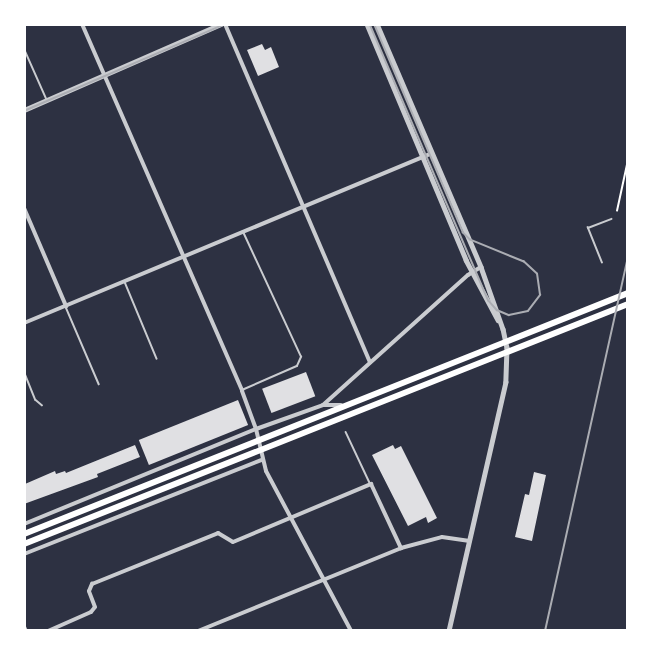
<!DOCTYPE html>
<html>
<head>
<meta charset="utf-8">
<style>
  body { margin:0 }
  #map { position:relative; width:652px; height:655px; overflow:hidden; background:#2d3142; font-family:Rubik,sans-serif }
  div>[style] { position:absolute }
  .building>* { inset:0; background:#e0e0e3; transform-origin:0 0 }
  .path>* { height:1.5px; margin:-0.75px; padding:0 0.75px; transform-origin:0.75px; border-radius:0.75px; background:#fff }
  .service>* { height:1.5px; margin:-0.75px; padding:0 0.75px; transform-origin:0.75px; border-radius:0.75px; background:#caccd0 }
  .minor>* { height:4px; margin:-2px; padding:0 2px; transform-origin:2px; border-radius:2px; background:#caccd0 }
  .tertiary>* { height:4.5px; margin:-2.25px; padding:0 2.25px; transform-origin:2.25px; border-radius:2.25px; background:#caccd0 }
  .primary>* { height:6px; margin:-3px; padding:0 3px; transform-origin:3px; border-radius:3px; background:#fff }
  .tram>* { height:1.5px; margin:-0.75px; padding:0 0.75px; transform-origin:0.75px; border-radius:0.75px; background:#abadb3 }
  .rail>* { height:2px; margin:-1px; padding:0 1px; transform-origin:1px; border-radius:1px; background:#abadb3 }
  span { translate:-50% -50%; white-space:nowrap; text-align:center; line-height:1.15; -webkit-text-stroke:6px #fff; paint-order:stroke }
  .frame { position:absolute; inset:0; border:26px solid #fff; pointer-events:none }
</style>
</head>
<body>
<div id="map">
  <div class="building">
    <i style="clip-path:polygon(262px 44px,265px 50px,271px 47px,279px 67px,258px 76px,247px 50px)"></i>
    <i style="left:306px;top:372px;width:26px;height:47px;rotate:69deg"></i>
    <i style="left:238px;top:400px;width:27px;height:107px;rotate:68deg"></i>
    <i style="clip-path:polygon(135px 445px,140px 457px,97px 474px,98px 477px,24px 504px,25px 484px,55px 471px,56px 474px,65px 471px,66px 473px)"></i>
    <i style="clip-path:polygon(393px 445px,395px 449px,401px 446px,437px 518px,428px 523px,426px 517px,408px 526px,372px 455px)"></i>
    <i style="clip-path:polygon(534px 472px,546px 475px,532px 541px,515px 537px,525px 494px,529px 495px)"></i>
  </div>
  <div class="path">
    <i style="left:617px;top:211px;width:52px;rotate:-77.8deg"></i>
  </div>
  <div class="service">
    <i style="left:24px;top:48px;width:57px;rotate:66.1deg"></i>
    <i style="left:602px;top:263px;width:38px;rotate:-112deg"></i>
    <i style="left:588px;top:228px;width:25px;rotate:-21deg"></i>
    <i style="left:125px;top:282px;width:83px;rotate:67.4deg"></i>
    <i style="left:66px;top:307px;width:84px;rotate:66.8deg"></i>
    <i style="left:24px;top:371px;width:31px;rotate:68deg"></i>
    <i style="left:36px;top:400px;width:8px;rotate:40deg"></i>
    <i style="left:242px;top:390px;width:60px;rotate:-23.6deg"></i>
    <i style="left:297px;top:366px;width:10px;rotate:-66deg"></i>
    <i style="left:301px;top:357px;width:138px;rotate:-114.9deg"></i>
    <i style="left:346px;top:432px;width:56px;rotate:64.8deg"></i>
  </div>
  <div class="minor">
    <i style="left:82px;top:24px;width:400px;rotate:66.4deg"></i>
    <i style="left:242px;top:391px;width:40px;rotate:69.8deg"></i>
    <i style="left:256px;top:429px;width:43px;rotate:76.6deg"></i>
    <i style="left:266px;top:471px;width:181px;rotate:62deg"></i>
    <i style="left:225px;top:24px;width:368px;rotate:66.8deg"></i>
    <i style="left:24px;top:208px;width:107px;rotate:66.8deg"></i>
    <i style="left:24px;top:323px;width:442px;rotate:-22.6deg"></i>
    <i style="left:323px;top:405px;width:195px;rotate:-41.9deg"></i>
    <i style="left:468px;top:275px;width:15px;rotate:-32deg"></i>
    <i style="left:24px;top:524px;width:251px;rotate:-22.3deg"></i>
    <i style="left:256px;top:429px;width:71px;rotate:-19.7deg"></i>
    <i style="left:323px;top:405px;width:18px"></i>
    <i style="left:24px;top:554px;width:255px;rotate:-21.6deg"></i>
    <i style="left:24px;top:627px;width:4px;rotate:63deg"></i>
    <i style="left:48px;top:631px;width:47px;rotate:-23.8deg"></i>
    <i style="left:91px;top:612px;width:6px;rotate:-51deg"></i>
    <i style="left:95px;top:607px;width:17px;rotate:-111deg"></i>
    <i style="left:89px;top:591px;width:8px;rotate:-67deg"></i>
    <i style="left:92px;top:584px;width:136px;rotate:-22deg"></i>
    <i style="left:218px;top:533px;width:17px;rotate:31deg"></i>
    <i style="left:233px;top:542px;width:150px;rotate:-22.8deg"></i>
    <i style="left:371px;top:484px;width:71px;rotate:64.9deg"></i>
    <i style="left:198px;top:631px;width:219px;rotate:-22.2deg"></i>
    <i style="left:401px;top:548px;width:42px;rotate:-15deg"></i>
    <i style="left:442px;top:537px;width:28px;rotate:8deg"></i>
  </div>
  <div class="tertiary">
    <i style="left:367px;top:24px;width:256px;rotate:67.2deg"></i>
    <i style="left:466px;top:260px;width:68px;rotate:61.9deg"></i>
    <i style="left:377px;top:24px;width:264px;rotate:66.8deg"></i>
    <i style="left:481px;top:267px;width:66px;rotate:70.5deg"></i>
    <i style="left:503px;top:329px;width:19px;rotate:78deg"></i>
    <i style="left:507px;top:348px;width:34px;rotate:92deg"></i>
    <i style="left:506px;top:382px;width:255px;rotate:102.9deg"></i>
    <i style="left:24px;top:110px;width:215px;rotate:-23.6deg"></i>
  </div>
  <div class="primary">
    <i style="left:24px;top:534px;width:650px;rotate:-21.75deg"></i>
    <i style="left:24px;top:544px;width:650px;rotate:-21.67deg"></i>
  </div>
  <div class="tram">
    <i style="left:370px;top:24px;width:301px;rotate:66.8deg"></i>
    <i style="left:489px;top:301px;width:12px;rotate:48deg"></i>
    <i style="left:497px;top:310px;width:13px;rotate:23deg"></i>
    <i style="left:509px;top:315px;width:19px;rotate:-12deg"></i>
    <i style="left:528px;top:311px;width:20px;rotate:-53deg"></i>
    <i style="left:540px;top:295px;width:21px;rotate:-98deg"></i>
    <i style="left:537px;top:274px;width:18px;rotate:-137deg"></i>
    <i style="left:524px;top:262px;width:58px;rotate:-157.8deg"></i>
    <i style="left:470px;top:240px;width:10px;rotate:-135deg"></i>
    <i style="left:463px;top:233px;width:227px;rotate:-113.1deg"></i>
    <i style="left:24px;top:111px;width:219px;rotate:-23.4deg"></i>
  </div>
  <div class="rail">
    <i style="left:545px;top:631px;width:384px;rotate:-77.5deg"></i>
  </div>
  <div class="frame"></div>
</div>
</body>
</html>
